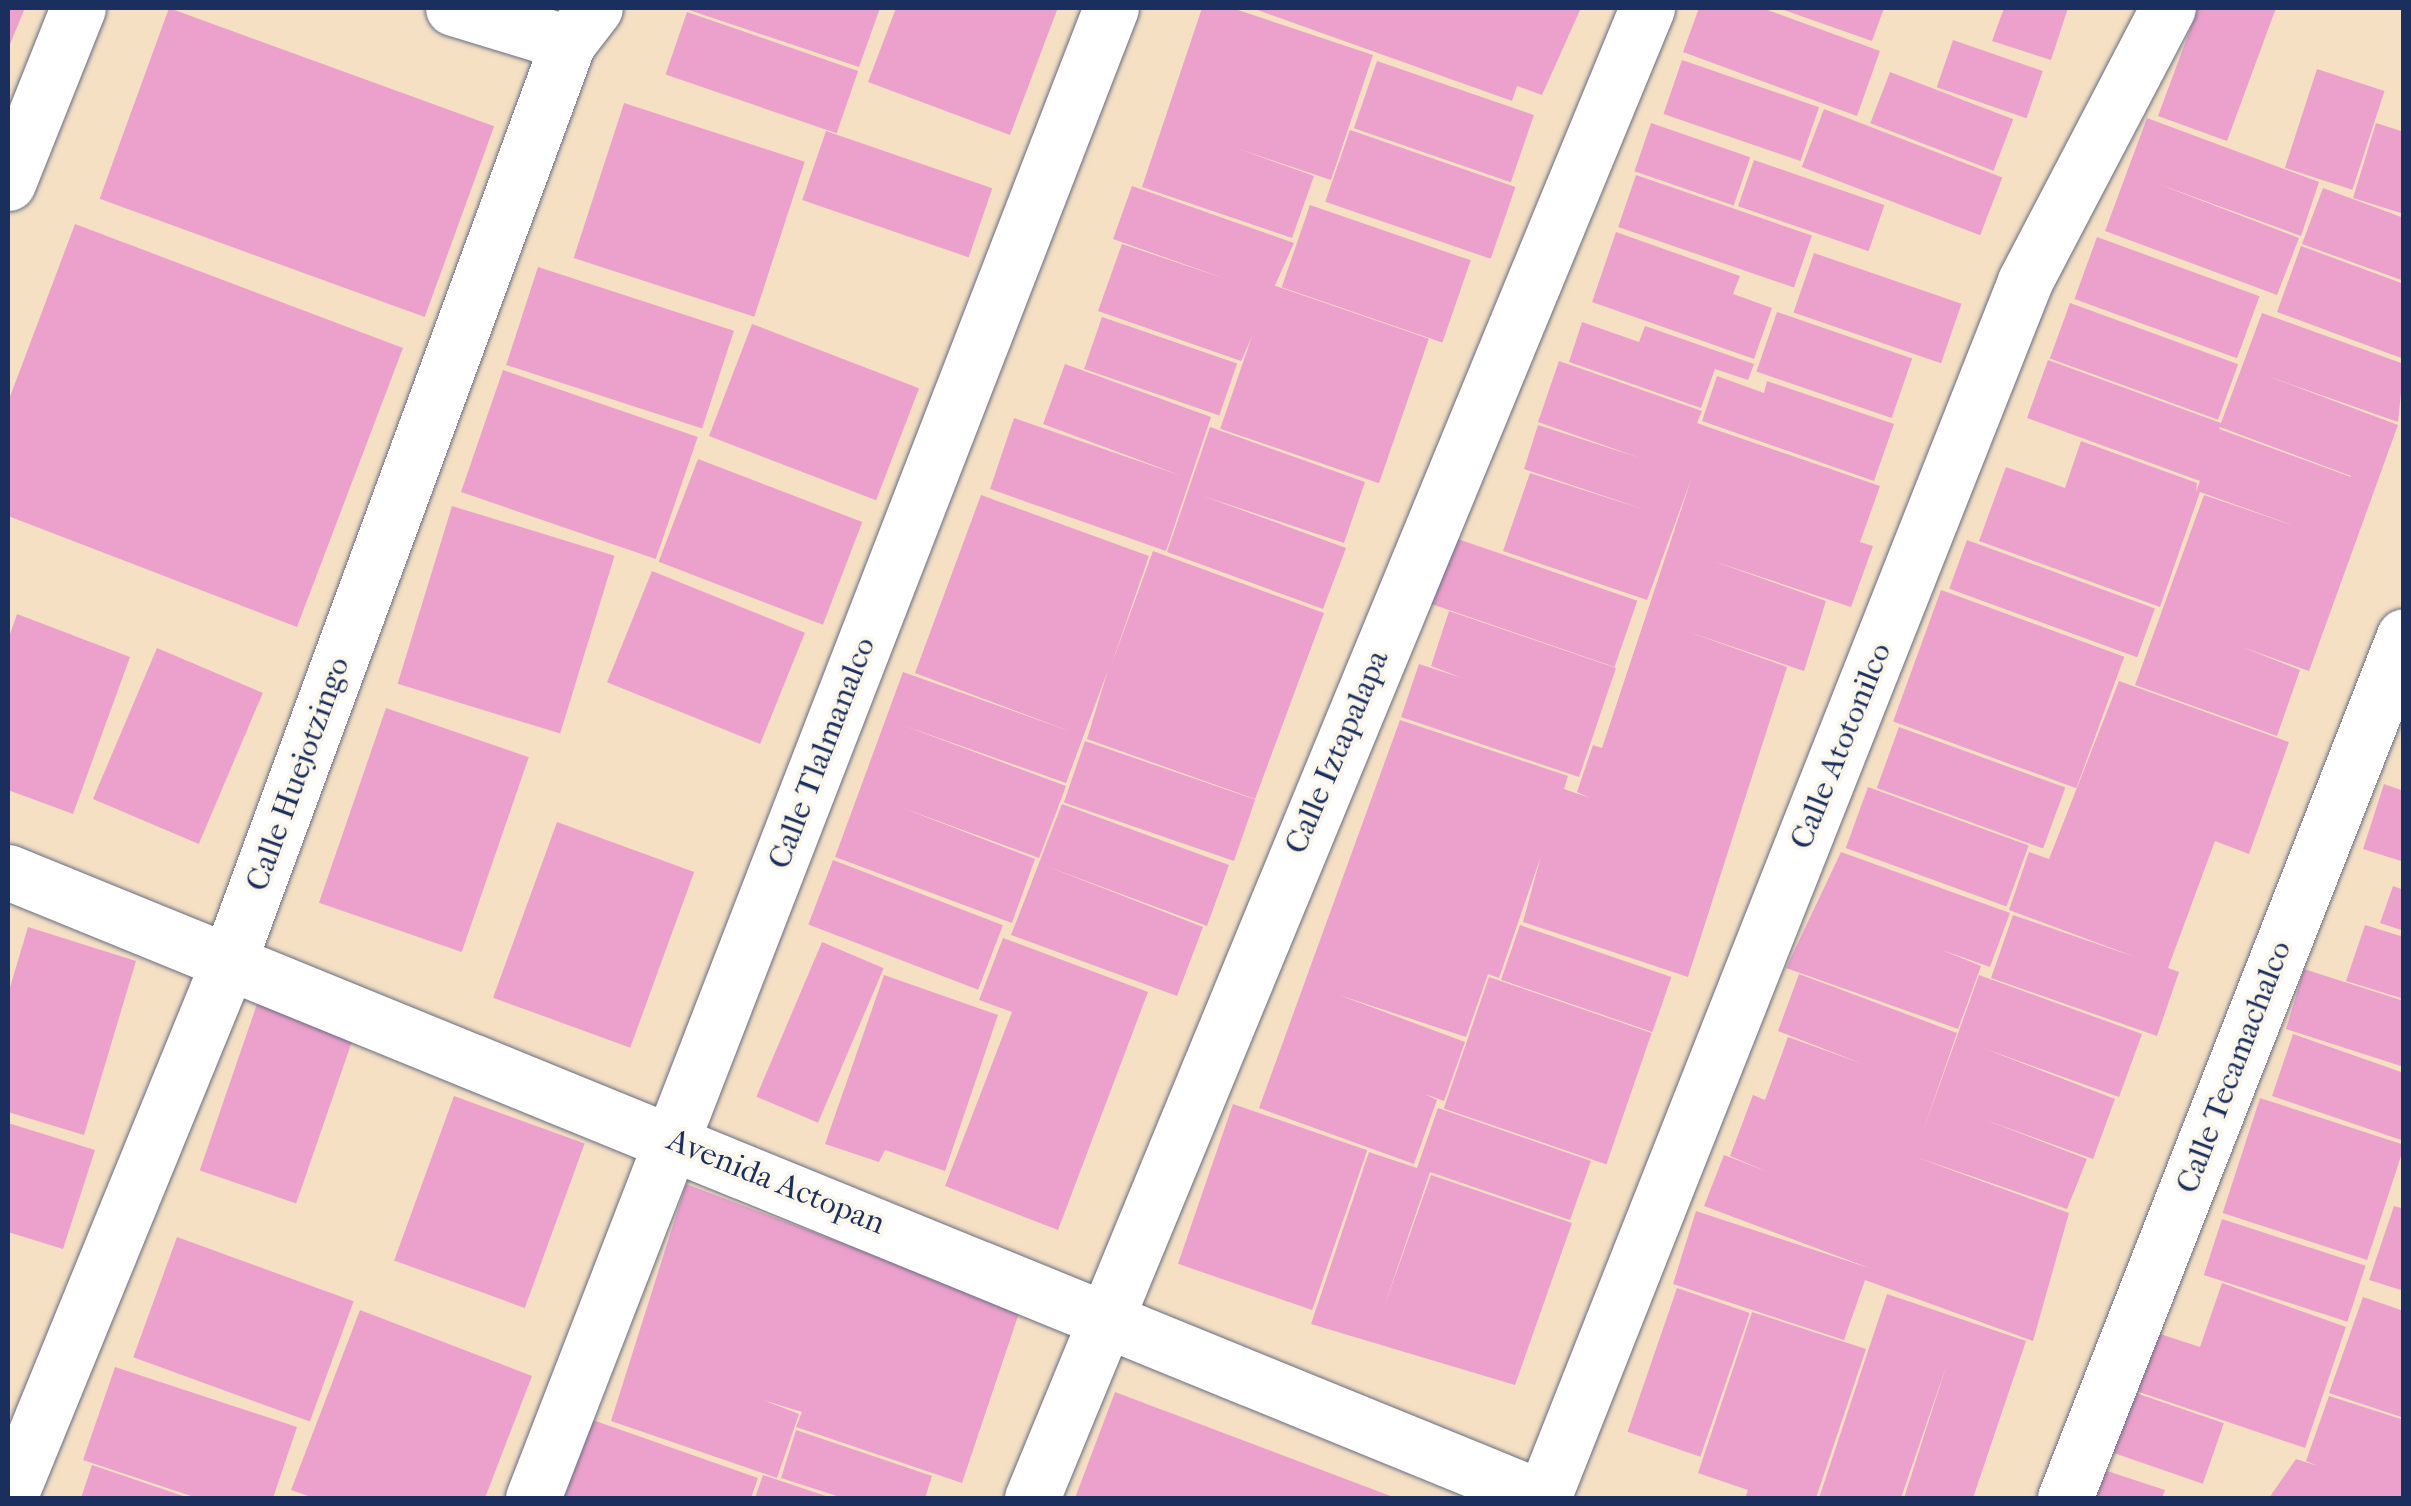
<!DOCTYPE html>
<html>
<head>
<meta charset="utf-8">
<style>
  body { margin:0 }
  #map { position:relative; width:2411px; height:1506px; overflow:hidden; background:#f5e0c4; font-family:"IM FELL French Canon",serif }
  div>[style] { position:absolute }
  .building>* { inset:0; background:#eca1cc; transform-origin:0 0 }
  .roads { filter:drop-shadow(0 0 2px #676d82) drop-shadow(0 0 2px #676d82) }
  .minor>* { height:55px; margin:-27.5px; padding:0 27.5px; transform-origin:27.5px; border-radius:27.5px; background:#fff }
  span { translate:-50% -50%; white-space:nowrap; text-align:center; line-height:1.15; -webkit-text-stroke:8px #fbf7ec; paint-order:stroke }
  .street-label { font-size:32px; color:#1b2f5e }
  .frame { position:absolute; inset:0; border:10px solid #1b2f5e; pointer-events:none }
</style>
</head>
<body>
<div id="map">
  <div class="building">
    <i style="clip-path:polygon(8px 8px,25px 8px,8px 49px)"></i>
    <i style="left:169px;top:8px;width:346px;height:203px;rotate:20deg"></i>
    <i style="clip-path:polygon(683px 8px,880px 8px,859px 67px)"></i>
    <i style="clip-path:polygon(896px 8px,1057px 10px,1010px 135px,868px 82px)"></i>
    <i style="clip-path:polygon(1202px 8px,1232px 8px,1373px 55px,1331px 180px,1236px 148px,1314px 176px,1292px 238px,1142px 187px)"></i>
    <i style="clip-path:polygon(1252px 8px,1581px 8px,1542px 95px,1517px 86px,1512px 101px)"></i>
    <i style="clip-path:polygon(1699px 8px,1762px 8px,1880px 51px,1857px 116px,1683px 52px)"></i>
    <i style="clip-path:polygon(1778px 8px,1884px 8px,1872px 41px)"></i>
    <i style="clip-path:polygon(2004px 8px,2068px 8px,2051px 60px,1992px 41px)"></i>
    <i style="clip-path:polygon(2198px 8px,2276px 8px,2227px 141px,2158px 116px)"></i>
    <i style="left:687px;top:12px;width:181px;height:66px;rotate:19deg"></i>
    <i style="left:1953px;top:40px;width:95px;height:50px;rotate:19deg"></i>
    <i style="left:1682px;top:60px;width:145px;height:57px;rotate:19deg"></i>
    <i style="left:1377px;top:61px;width:166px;height:71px;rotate:19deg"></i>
    <i style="left:2317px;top:69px;width:71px;height:104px;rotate:18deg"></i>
    <i style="left:1890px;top:72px;width:132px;height:55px;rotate:21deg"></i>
    <i style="left:624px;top:103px;width:190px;height:163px;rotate:18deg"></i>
    <i style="left:1824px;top:109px;width:191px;height:62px;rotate:21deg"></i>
    <i style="clip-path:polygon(2147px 118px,2319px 182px,2301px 236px,2153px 182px,2299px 238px,2277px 295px,2105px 231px)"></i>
    <i style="left:1651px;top:123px;width:105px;height:51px;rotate:19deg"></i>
    <i style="clip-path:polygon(2376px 123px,2404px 132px,2404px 214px,2353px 198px)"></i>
    <i style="left:1350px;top:130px;width:175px;height:76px;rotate:19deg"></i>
    <i style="left:826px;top:131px;width:176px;height:73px;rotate:19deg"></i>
    <i style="left:1754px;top:160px;width:138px;height:49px;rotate:19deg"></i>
    <i style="left:1636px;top:175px;width:186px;height:55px;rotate:19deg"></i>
    <i style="clip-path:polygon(1132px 186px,1294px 243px,1241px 361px,1098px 311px,1122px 244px,1226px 279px,1113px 239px)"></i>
    <i style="clip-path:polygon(2323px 188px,2404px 218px,2404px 281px,2302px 244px)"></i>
    <i style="left:1310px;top:205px;width:170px;height:87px;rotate:19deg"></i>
    <i style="clip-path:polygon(75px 224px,403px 348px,297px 627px,8px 516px,8px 402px)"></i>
    <i style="clip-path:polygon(1616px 232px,1740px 276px,1733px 294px,1772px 308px,1754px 359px,1592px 302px)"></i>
    <i style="left:2097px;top:237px;width:173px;height:66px;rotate:20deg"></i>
    <i style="clip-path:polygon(2301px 246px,2404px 284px,2404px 359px,2277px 312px)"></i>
    <i style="left:1814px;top:253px;width:156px;height:63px;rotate:19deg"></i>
    <i style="left:538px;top:267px;width:206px;height:103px;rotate:18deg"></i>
    <i style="left:1270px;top:284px;width:168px;height:153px;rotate:19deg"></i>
    <i style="left:2070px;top:303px;width:179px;height:59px;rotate:20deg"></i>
    <i style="left:1777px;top:312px;width:143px;height:63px;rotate:19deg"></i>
    <i style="clip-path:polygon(evenodd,2262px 313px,2404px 364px,2398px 422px,2267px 376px,2398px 425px,2309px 671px,2242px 647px,2300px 670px,2277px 736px,2135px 685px,2204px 495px,2292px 525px,2200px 492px,2160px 607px,1979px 541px,2006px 467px,2065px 488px,2081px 441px,2197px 483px,2196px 492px,2200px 481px,2027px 418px,2048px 360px,2221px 423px,2262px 313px,2220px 427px,2351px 476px,2351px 477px,2219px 429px,2220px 427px)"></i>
    <i style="left:1102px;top:317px;width:143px;height:55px;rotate:19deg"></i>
    <i style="clip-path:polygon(1582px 322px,1639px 342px,1645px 326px,1754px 364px,1748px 380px,1715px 369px,1701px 408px,1569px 362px)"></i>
    <i style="left:752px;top:324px;width:179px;height:120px;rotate:21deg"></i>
    <i style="clip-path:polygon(1559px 361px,1702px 411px,1697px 423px,1708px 427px,1880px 486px,1860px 542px,1873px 546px,1851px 607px,1713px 561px,1826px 601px,1804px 671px,1686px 631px,1787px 667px,1688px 977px,1523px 922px,1541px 856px,1499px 978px,1488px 974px,1466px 1037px,1339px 995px,1465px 1042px,1444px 1101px,1425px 1094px,1437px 1100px,1414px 1164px,1259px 1108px,1400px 720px,1568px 776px,1564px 789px,1590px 798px,1577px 792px,1593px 745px,1602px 748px,1692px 477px,1647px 600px,1503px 551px,1530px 473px,1646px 510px,1524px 469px,1538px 425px,1640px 458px,1538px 422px)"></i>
    <i style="clip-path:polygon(1065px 364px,1211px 417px,1166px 551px,990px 489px,1014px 418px,1182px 476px,1043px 424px)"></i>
    <i style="left:503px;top:370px;width:206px;height:129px;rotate:19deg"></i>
    <i style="clip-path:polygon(1717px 376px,1764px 393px,1767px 381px,1894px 424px,1874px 481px,1702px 421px)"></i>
    <i style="clip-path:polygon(1210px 427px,1365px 482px,1344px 543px,1203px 496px,1346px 548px,1323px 609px,1167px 552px)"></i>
    <i style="left:698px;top:459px;width:176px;height:110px;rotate:21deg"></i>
    <i style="clip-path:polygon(981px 495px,1149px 556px,1111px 666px,1153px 551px,1324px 613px,1255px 799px,1087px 739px,1108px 670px,1066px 783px,902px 725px,1066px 786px,1039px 858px,900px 807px,1035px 859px,1012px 923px,835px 857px,903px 672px,1072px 732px,915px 673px)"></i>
    <i style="left:452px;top:506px;width:170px;height:186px;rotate:17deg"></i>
    <i style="left:1452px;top:537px;width:196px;height:70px;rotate:19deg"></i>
    <i style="left:1967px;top:540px;width:200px;height:52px;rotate:20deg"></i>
    <i style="left:652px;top:571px;width:165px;height:120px;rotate:22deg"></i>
    <i style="left:1941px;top:590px;width:195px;height:140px;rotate:20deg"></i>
    <i style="clip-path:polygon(1449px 611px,1616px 668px,1579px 777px,1401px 717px,1419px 664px,1462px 678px,1431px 666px)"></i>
    <i style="clip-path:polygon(17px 614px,130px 657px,73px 814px,8px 790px,8px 640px)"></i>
    <i style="left:157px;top:648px;width:115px;height:164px;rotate:23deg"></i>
    <i style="clip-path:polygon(2119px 681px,2289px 742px,2249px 854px,2215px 841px,2168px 968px,2179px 972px,2157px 1036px,1991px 978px,2013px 915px,2138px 958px,2009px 910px,2029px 852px,2049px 859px)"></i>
    <i style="left:386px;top:708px;width:151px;height:206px;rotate:19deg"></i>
    <i style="left:1899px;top:727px;width:177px;height:65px;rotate:20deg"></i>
    <i style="left:1085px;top:741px;width:180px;height:65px;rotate:19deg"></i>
    <i style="clip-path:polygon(2384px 784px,2404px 791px,2404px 862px,2363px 849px)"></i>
    <i style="left:1868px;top:787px;width:171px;height:65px;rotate:20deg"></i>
    <i style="clip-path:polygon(1062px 804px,1229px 865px,1207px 926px,1046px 866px,1203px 927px,1177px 996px,1011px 935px)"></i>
    <i style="left:557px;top:822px;width:146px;height:187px;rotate:20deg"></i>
    <i style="clip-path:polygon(1841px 852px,2010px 913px,1990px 967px,1942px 950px,1981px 966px,1958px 1029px,1786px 968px)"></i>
    <i style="left:833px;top:860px;width:182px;height:69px;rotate:21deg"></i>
    <i style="clip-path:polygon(2393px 886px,2404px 890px,2404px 931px,2380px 923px)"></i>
    <i style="left:1520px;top:925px;width:160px;height:58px;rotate:19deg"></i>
    <i style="clip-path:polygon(2365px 925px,2404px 937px,2404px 999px,2346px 981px)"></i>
    <i style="clip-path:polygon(28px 927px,136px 961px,84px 1135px,8px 1112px,8px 994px)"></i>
    <i style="clip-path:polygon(1003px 938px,1148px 992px,1058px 1230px,945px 1186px,1012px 1012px,979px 1000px)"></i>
    <i style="left:822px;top:942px;width:67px;height:168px;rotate:23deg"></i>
    <i style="clip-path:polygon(2304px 969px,2404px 1001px,2404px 1067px,2286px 1029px)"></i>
    <i style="clip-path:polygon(1799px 974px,1957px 1033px,1922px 1134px,1979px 975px,2142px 1034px,2119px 1097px,1980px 1047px,2115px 1099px,2093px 1159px,1983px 1119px,2087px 1159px,2067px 1209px,1913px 1156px,2069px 1213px,2033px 1341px,1865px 1280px,1844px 1340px,1673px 1284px,1696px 1211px,1872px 1269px,1704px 1206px,1724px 1155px,1768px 1172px,1730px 1156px,1753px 1095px,1765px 1100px,1788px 1037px,1863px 1064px,1778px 1031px)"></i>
    <i style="clip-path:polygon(884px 975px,998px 1015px,945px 1171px,885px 1150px,879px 1162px,825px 1144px)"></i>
    <i style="left:1489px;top:977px;width:172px;height:139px;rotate:19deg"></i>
    <i style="left:257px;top:1004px;width:102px;height:176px;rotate:19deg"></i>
    <i style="clip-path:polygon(2293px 1034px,2404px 1073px,2404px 1141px,2272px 1096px)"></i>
    <i style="left:454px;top:1096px;width:139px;height:175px;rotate:20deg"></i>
    <i style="left:2260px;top:1098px;width:152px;height:121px;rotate:18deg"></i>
    <i style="left:1233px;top:1104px;width:142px;height:169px;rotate:19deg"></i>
    <i style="clip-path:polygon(1438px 1108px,1591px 1161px,1570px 1220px,1430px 1172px,1384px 1307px,1431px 1175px,1572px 1223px,1515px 1385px,1311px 1324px,1369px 1152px,1417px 1168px)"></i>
    <i style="clip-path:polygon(8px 1123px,95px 1150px,63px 1249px,8px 1232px)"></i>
    <i style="clip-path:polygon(686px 1184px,1020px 1310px,962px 1483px,796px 1427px,802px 1412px,763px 1400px,799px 1414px,777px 1478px,611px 1421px)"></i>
    <i style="clip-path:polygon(2394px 1206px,2404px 1209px,2404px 1291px,2369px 1280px)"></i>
    <i style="left:2222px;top:1219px;width:151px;height:59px;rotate:18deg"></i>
    <i style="left:177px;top:1237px;width:188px;height:128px;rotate:20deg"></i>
    <i style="clip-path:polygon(2222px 1283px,2346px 1327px,2305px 1448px,2133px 1390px,2154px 1332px,2200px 1347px)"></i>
    <i style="left:1677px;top:1288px;width:77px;height:152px;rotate:19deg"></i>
    <i style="clip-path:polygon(1887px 1294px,2026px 1341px,1973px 1498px,1904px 1498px,1947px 1364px,1901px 1498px,1819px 1498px)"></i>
    <i style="clip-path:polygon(2363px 1297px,2404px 1311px,2404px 1418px,2329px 1393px)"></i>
    <i style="clip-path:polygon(360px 1310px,532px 1376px,485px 1498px,314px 1498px,291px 1490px)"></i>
    <i style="clip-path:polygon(1752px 1312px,1866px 1349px,1816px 1498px,1745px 1498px,1748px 1490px,1698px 1473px)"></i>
    <i style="clip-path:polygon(115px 1367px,297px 1427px,273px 1498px,197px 1498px,83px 1460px)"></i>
    <i style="clip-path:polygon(1115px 1392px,1396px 1498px,1075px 1498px)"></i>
    <i style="left:2133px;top:1392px;width:96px;height:64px;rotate:19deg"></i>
    <i style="clip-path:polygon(2329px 1396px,2404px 1420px,2404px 1498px,2269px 1498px,2296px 1459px,2318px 1466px,2306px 1461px)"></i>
    <i style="clip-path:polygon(584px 1417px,758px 1478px,751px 1498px,555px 1498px)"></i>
    <i style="clip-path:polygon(796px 1430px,932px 1476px,925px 1498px,843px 1498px,781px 1478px)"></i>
    <i style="clip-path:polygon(92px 1465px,189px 1498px,81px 1498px)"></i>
    <i style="clip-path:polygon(2095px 1467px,2165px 1490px,2162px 1498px,2085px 1498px)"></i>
    <i style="clip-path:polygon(763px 1475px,832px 1498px,755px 1498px)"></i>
  </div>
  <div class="roads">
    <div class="minor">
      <i style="left:453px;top:8px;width:120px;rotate:16.9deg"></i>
      <i style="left:8px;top:183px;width:188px;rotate:-68.2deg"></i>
      <i style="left:8px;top:872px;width:1658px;rotate:22.19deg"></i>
      <i style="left:9px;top:1498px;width:583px;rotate:-67.74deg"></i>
      <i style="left:230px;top:958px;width:975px;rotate:-69.73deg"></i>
      <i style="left:568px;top:43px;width:44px;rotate:-52.4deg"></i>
      <i style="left:533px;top:1498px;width:1598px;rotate:-68.8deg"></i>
      <i style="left:1032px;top:1498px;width:1612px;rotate:-67.57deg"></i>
      <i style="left:1543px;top:1498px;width:1309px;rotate:-68.39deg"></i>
      <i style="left:2025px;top:281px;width:308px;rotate:-62.4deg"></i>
      <i style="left:2065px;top:1498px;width:926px;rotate:-68.53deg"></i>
    </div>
  </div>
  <div class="street-label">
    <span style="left:1841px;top:746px;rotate:-68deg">Calle Atotonilco</span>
    <span style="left:1337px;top:752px;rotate:-67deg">Calle Iztapalapa</span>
    <span style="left:822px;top:753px;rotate:-69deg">Calle Tlalmanalco</span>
    <span style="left:298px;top:774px;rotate:-70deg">Calle Huejotzingo</span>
    <span style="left:2234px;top:1067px;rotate:-69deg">Calle Tecamachalco</span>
    <span style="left:776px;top:1182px;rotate:22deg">Avenida Actopan</span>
  </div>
  <div class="frame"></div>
</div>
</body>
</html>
